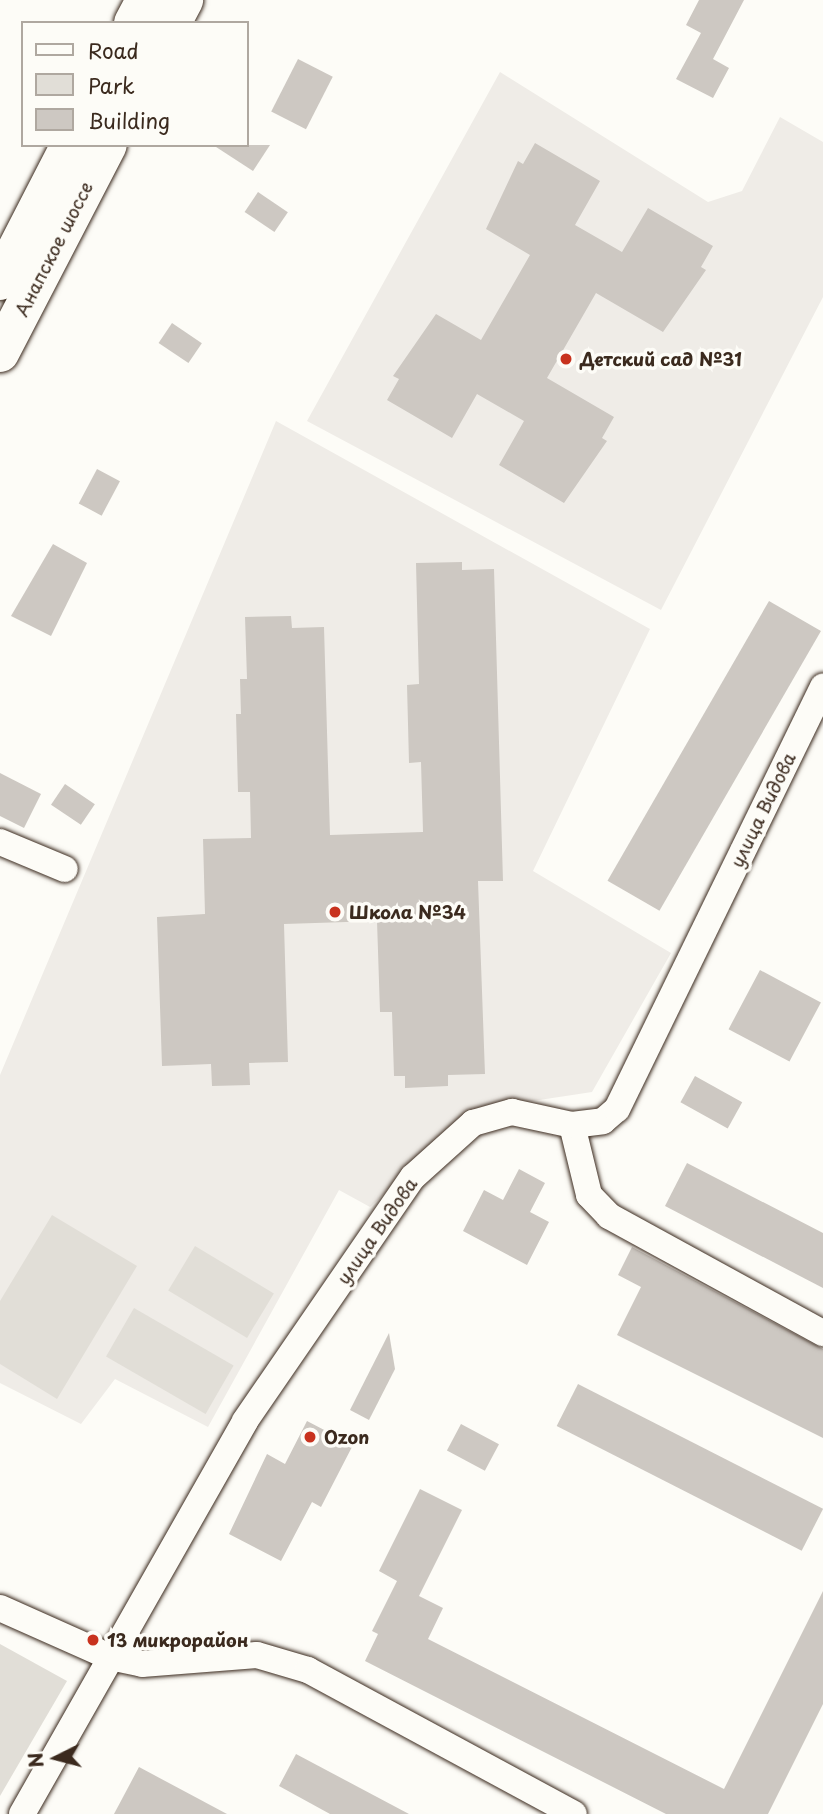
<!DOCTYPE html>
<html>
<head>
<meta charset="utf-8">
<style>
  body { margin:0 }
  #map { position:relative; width:823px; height:1814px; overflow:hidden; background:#fdfcf7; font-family:"Playpen Sans",sans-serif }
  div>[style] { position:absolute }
  .built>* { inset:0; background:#efece7 }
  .green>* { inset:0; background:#e1ded7; transform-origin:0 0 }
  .building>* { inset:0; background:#cdc8c2; transform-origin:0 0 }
  .roads { filter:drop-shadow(0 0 2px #3b2a1e) drop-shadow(0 0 2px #3b2a1e) }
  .minor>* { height:26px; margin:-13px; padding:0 13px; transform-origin:13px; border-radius:13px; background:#fdfcf7 }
  .trunk>* { height:38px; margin:-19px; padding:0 19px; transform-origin:19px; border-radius:19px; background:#fdfcf7 }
  .dots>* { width:19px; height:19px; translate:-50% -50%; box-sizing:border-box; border:4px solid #fdfcf7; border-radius:50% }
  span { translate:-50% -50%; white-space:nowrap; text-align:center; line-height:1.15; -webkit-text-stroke:7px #fdfcf7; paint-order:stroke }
  .street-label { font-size:18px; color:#3b2a1e }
  .poi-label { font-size:18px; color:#3b2a1e; font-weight:700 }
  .left { translate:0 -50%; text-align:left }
  .legend { position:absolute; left:21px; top:21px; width:228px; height:126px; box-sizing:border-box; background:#fdfcf7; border:2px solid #afa8a0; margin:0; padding:9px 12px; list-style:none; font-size:21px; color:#3b2a1e }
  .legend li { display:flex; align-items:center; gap:14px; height:35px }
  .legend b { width:35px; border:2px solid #afa8a0 }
  .north { position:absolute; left:21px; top:1723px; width:70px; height:70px; -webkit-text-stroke:5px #fdfcf7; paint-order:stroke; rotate:264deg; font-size:19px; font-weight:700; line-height:28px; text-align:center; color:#3b2a1e }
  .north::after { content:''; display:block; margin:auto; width:24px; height:32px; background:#3b2a1e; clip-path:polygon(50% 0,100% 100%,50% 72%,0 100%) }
</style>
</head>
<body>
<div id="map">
  <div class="built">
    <i style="clip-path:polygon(500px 72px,708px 202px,742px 191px,780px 117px,823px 142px,823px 297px,661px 610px,307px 421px)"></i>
    <i style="clip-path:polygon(276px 421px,650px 629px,533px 871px,671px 953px,592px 1092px,473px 1110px,370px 1207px,339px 1190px,208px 1427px,115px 1379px,81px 1424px,0 1383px,0 1075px)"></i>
  </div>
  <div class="green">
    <i style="clip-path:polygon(52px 1215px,137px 1266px,57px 1399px,0 1364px,0 1301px)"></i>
    <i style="left:195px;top:1246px;width:92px;height:52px;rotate:31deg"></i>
    <i style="left:134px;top:1308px;width:115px;height:56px;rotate:30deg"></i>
    <i style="clip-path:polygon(0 1644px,67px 1681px,0 1796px)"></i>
  </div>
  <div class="building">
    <i style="clip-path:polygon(699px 0,744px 0,713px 59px,729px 68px,713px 98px,676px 79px,701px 33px,686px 25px)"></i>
    <i style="left:298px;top:59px;width:39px;height:59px;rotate:27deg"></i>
    <i style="clip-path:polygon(535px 143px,600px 181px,575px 225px,622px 252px,648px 208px,713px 246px,701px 267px,706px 270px,663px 332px,596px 293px,547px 378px,614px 417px,602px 438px,607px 441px,564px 503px,499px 465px,524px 421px,477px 394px,452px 438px,387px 400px,399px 379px,393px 376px,436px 314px,481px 340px,530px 255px,486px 229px,518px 161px,523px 164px)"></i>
    <i style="clip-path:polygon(213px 145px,270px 145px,253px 171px)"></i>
    <i style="left:258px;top:192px;width:36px;height:24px;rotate:34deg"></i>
    <i style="left:172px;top:323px;width:36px;height:24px;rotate:34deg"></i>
    <i style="left:97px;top:469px;width:26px;height:39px;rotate:28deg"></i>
    <i style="clip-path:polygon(53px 544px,87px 563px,51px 636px,11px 616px)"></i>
    <i style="clip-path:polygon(462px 562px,462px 570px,494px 569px,503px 881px,478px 881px,485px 1074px,448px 1075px,448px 1086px,405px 1088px,405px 1076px,394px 1076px,392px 1012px,380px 1012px,377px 921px,284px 924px,288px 1062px,249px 1063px,250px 1085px,212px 1086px,211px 1064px,162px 1066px,157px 917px,205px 914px,203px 839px,251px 838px,250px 792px,238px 792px,236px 714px,241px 714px,240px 679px,247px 679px,245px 617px,291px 616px,292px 628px,324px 627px,330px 835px,423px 832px,421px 762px,409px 763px,407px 685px,419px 684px,416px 563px)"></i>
    <i style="left:769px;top:601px;width:60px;height:323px;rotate:30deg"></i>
    <i style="clip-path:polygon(0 773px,41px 794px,24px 828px,0 816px)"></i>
    <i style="left:65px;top:784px;width:36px;height:25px;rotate:34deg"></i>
    <i style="left:760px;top:970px;width:69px;height:67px;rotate:28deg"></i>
    <i style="left:695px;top:1076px;width:54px;height:30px;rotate:29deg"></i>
    <i style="clip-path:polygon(687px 1163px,823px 1233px,823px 1288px,665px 1206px)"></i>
    <i style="clip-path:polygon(519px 1169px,545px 1183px,530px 1212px,549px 1222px,527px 1265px,463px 1231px,484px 1190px,503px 1200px)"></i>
    <i style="clip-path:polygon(632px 1247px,823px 1349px,823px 1438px,617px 1335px,641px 1287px,618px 1275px)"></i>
    <i style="clip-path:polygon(389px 1333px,395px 1369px,369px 1420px,350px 1410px)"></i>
    <i style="left:578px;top:1384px;width:275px;height:47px;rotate:27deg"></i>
    <i style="clip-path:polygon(307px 1421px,353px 1445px,321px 1507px,312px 1502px,281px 1561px,229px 1534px,267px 1454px,285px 1464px)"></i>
    <i style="left:461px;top:1424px;width:43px;height:30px;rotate:28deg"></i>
    <i style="clip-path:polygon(420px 1489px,462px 1510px,419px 1596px,443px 1608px,428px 1639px,724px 1789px,823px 1591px,823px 1704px,768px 1814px,666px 1814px,365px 1661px,378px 1634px,372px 1631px,397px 1581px,379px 1571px)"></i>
    <i style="clip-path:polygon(296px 1754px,409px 1814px,330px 1814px,279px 1786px)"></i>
    <i style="clip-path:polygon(139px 1767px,227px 1814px,114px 1814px)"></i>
  </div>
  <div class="roads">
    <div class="minor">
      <i style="left:0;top:842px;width:70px;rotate:22.6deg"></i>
      <i style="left:572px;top:1125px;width:72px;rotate:76.3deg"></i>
      <i style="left:589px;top:1195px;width:29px;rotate:46deg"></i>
      <i style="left:609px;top:1216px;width:244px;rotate:28.7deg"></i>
      <i style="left:0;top:1608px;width:120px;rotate:24deg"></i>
      <i style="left:110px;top:1657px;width:33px;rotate:12deg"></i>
      <i style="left:142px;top:1664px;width:115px;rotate:-4.5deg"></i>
      <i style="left:257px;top:1655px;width:53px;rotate:16.4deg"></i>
      <i style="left:308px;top:1670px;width:302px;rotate:28.4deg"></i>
      <i style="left:22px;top:1814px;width:452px;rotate:-60.4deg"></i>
      <i style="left:245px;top:1421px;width:296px;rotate:-55.5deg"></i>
      <i style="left:413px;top:1177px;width:81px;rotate:-42deg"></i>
      <i style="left:473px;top:1123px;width:41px;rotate:-15.8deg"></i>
      <i style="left:512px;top:1112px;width:61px;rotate:12.2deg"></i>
      <i style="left:572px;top:1125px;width:31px;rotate:-7deg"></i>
      <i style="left:603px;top:1121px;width:18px;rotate:-41deg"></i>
      <i style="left:617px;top:1109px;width:470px;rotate:-64deg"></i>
    </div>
    <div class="trunk">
      <i style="left:133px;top:23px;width:26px;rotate:-62deg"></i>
      <i style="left:172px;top:23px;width:26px;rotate:-62deg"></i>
      <i style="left:0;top:281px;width:153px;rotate:-62.8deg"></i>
      <i style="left:0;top:353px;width:234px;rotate:-62.6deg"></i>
    </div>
  </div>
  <div class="dots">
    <i style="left:566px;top:359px;background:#c8321e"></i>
    <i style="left:335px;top:912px;background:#c8321e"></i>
    <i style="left:310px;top:1437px;background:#c8321e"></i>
    <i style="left:93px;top:1640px;background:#c8321e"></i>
  </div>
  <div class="street-label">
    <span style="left:54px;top:249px;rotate:-63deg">Анапское шоссе</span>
    <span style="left:763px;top:810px;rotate:-64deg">улица Видова</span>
    <span style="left:377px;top:1231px;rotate:-55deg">улица Видова</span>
  </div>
  <div class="poi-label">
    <span class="left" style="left:580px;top:359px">Детский сад №31</span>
    <span class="left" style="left:349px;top:912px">Школа №34</span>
    <span class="left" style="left:324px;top:1437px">Ozon</span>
    <span class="left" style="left:107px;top:1640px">13 микрорайон</span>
  </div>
  <ul class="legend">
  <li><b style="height:9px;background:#fdfcf7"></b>Road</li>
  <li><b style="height:19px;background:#e1ded7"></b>Park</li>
  <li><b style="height:19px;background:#cdc8c2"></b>Building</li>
  </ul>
  <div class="north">N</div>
</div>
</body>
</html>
